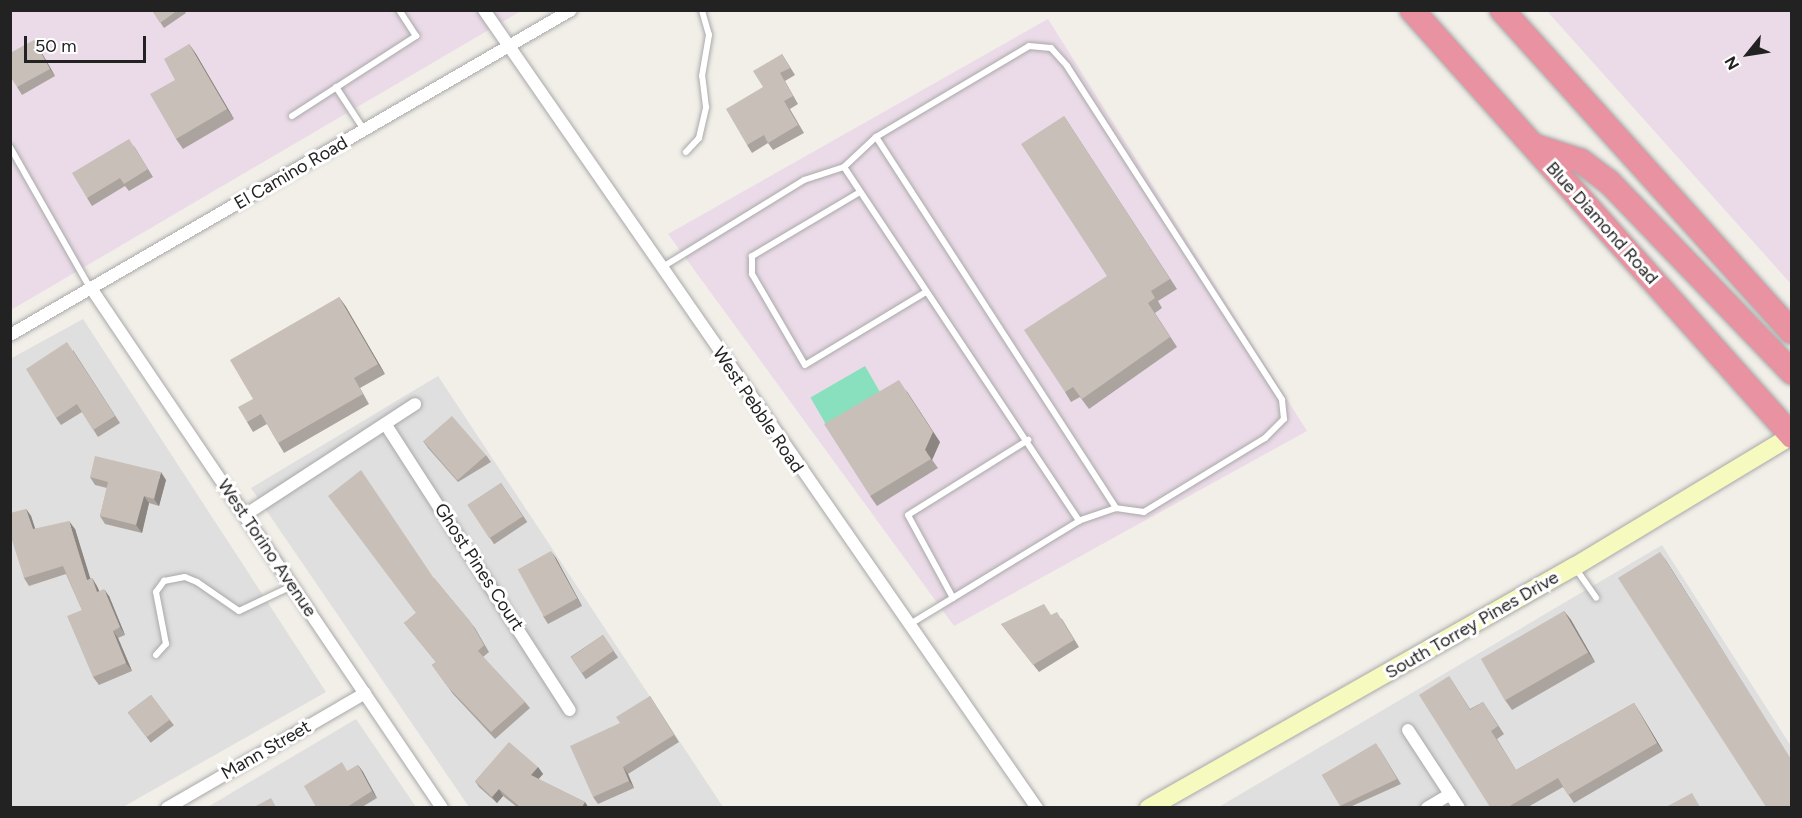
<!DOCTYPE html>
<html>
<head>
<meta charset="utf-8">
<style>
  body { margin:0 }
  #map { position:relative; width:1802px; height:818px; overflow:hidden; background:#f2efe9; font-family:Figtree,sans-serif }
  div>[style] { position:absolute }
  .residential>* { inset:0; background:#e0dfdf }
  .industrial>* { inset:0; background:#ebdbe8 }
  .pitch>* { inset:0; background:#88e0be; transform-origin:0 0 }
  .roads { filter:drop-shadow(0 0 2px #a9a9a9) drop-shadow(0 0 2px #a9a9a9) }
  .lane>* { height:6px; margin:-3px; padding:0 3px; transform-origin:3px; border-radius:3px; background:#fff }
  .street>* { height:12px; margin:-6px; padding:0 6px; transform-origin:6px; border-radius:6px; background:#fff }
  .secondary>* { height:18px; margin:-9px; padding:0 9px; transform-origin:9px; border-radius:9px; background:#f7fabf }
  .highway>* { height:24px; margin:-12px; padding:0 12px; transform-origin:12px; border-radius:12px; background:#e892a2 }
  .wall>* { inset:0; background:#aba49e; transform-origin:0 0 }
  .shaded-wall>* { inset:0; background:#8b8681 }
  .building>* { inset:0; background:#c7bfb8; transform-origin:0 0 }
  span { translate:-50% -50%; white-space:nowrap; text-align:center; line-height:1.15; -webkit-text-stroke:6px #fff; paint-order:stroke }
  .street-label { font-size:18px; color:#222 }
  .frame { position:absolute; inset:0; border:12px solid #222; pointer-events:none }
  .north { position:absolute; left:1718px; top:24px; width:60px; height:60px; -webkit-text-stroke:4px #fff; paint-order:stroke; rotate:240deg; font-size:16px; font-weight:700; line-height:24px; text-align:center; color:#222 }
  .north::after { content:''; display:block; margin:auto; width:21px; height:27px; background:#222; clip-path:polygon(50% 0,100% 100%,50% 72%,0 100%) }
  .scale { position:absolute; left:24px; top:36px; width:122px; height:27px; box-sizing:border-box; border:3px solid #222; border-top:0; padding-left:8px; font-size:18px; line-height:21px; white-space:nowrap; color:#222; -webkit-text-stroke:4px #fff; paint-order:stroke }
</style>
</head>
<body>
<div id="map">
  <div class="residential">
    <i style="clip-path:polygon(83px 319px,326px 692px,123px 807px,11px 807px,10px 359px)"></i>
    <i style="clip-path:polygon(438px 376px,723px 807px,469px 807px,251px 488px)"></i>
    <i style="clip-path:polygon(1662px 545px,1791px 746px,1791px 807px,1217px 808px)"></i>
    <i style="clip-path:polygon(356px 719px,416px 807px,206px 808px)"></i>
  </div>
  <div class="industrial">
    <i style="clip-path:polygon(11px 10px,521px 11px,11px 310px)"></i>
    <i style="clip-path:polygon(1547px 11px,1791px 11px,1791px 284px)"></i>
    <i style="clip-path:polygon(1048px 19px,1307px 431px,954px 626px,668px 234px)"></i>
  </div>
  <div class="pitch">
    <i style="left:865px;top:366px;width:36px;height:63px;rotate:60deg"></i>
  </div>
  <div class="roads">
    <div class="lane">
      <i style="left:336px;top:87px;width:51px;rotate:56.9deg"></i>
      <i style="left:292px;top:116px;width:148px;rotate:-32.8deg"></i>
      <i style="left:416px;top:36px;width:31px;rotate:-123deg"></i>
      <i style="left:876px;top:137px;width:442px;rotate:57.1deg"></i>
      <i style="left:10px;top:147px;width:162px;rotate:60.4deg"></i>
      <i style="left:686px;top:152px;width:19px;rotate:-47deg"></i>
      <i style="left:699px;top:138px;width:32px;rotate:-77deg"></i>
      <i style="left:706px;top:107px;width:31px;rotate:-97deg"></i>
      <i style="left:702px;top:76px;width:42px;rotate:-80.3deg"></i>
      <i style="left:709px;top:35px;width:26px;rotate:-106deg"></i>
      <i style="left:844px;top:167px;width:44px;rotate:-43.2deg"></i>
      <i style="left:876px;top:137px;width:178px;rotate:-30.7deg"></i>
      <i style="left:1029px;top:46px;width:22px;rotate:5deg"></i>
      <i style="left:1051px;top:48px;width:24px;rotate:48deg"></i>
      <i style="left:1067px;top:66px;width:397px;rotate:57.2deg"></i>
      <i style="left:1282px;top:400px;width:19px;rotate:84deg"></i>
      <i style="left:1284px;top:419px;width:27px;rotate:135deg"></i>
      <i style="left:1265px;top:438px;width:142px;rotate:148.6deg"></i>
      <i style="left:1144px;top:512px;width:28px;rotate:-172deg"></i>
      <i style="left:1116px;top:508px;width:39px;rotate:161deg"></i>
      <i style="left:860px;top:192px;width:126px;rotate:149.3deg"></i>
      <i style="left:752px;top:256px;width:18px;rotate:90deg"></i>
      <i style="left:752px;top:274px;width:105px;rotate:59.8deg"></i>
      <i style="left:805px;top:365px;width:141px;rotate:-31.1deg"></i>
      <i style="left:661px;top:268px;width:168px;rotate:-31.6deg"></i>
      <i style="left:804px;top:180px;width:42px;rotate:-18deg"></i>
      <i style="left:844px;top:167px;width:425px;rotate:56.4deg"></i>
      <i style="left:1079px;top:521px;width:198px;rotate:148.6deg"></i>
      <i style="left:1576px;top:569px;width:35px;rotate:55deg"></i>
      <i style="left:953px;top:598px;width:94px;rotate:-118.5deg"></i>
      <i style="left:908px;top:515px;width:142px;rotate:-32deg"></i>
      <i style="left:156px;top:655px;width:15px;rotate:-48deg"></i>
      <i style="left:166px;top:644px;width:53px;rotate:-100.9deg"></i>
      <i style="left:156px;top:592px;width:14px;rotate:-54deg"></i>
      <i style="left:164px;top:581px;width:21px;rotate:-11deg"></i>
      <i style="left:185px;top:577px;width:13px;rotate:23deg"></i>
      <i style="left:197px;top:582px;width:51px;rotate:34.6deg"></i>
      <i style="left:239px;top:611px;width:59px;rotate:-25.3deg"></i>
    </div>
    <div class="street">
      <i style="left:484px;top:10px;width:971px;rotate:55.28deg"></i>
      <i style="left:91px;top:288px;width:627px;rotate:55.98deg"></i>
      <i style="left:10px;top:335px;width:648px;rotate:-30.08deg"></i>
      <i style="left:386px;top:425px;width:339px;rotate:57.2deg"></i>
      <i style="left:245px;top:515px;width:203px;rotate:-33.1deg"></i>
      <i style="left:1408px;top:730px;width:93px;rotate:56.8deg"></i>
      <i style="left:167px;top:808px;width:229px;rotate:-30.1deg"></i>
      <i style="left:1427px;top:808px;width:27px;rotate:-31deg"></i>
    </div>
    <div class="secondary">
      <i style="left:1149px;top:808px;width:489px;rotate:-29.6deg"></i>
      <i style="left:1574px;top:567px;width:253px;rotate:-31.1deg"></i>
    </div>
    <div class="highway">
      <i style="left:1412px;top:10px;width:571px;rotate:48.27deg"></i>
      <i style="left:1502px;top:10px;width:433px;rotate:48deg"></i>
      <i style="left:1534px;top:146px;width:49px;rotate:17.7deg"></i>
      <i style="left:1581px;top:161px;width:35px;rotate:37deg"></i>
      <i style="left:1609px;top:182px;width:264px;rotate:46.1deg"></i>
    </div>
  </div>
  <div class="wall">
    <i style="clip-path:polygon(152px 10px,184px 10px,186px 13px,164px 28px)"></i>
    <i style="clip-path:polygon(189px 44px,196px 54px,234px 119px,183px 149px,176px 139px,175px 80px)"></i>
    <i style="clip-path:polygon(39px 48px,55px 76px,22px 95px,17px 87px)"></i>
    <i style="clip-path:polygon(782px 54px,795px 75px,785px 81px,798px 104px,790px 109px,804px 133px,773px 150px,768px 143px,752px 153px,747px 145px,763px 87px)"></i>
    <i style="clip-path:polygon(1064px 116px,1177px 289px,1158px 301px,1162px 308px,1155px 313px,1177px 347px,1089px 409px,1080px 397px,1071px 402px,1065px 392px,1107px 276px)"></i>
    <i style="clip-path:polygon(134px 146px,153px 177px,129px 191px,125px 186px,92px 206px,87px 198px)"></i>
    <i style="clip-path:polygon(339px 297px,346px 307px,385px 374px,360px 388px,369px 404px,284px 453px,267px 424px,253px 432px,247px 422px,253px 399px)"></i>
    <i style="clip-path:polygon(73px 350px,120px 423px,98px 437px,82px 412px,61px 425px,56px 418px)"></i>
    <i style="clip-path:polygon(423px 441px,486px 455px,491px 462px,458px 482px,428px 448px)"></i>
    <i style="clip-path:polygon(940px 442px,932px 460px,938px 468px,877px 506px,870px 496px)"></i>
    <i style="clip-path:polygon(90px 477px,166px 480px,159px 506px,149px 503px,142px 533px,105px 524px,100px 516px,107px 488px,95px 485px)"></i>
    <i style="left:501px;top:483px;width:47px;height:40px;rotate:56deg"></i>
    <i style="clip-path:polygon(26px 509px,31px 516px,35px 529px,75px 529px,90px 579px,92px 578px,99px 591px,109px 596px,125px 635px,118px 638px,132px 671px,99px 685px,93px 677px,82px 610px,66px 574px,29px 586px,24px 578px)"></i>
    <i style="clip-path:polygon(556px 558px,582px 606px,548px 624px,543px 616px)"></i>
    <i style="clip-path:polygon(434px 578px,475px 628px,489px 652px,483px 657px,525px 702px,530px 708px,495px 739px,453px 694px,432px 665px,436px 662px,404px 623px,416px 613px)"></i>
    <i style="clip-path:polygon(1564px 611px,1571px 620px,1595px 662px,1512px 710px,1505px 700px)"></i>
    <i style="clip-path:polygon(1051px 615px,1062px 619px,1079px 647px,1039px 672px,1001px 624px)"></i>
    <i style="left:603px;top:635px;width:27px;height:39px;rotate:56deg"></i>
    <i style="clip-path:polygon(1449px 676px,1470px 709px,1483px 702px,1504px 734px,1497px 739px,1516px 770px,1634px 703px,1663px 751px,1574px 803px,1563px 787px,1528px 807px,1490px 807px)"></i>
    <i style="left:151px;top:695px;width:38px;height:29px;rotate:53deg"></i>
    <i style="clip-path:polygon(650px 696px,679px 742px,628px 774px,634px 788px,598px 804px,593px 797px,620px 723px)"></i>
    <i style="clip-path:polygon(1379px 748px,1401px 784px,1350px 807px,1341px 807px,1322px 775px)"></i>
    <i style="clip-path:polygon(358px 765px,363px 772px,377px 798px,362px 807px,316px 807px,348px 771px)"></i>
    <i style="clip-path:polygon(538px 767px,543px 774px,538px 779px,585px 802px,588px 807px,517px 807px,503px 796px,497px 803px,479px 787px,475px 781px)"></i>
  </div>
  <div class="shaded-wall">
    <i style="clip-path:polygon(34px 40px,39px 48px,55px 76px,50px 69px)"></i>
    <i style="clip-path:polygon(189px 44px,196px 54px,234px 119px,227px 109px)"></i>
    <i style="clip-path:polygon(339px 297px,346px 307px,385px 374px,378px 364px)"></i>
    <i style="clip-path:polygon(906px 390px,940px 442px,932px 460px,938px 468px,925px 450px)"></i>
    <i style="clip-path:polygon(161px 472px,166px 480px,159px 506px,154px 499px)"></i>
    <i style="clip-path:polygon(144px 496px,149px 503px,142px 533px,136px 525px)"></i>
    <i style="clip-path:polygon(26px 509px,31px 516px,38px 537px,33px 529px)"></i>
    <i style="clip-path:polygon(69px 521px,75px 529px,93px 587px,87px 580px)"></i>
    <i style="clip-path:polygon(551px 551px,556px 558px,582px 606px,577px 598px)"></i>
    <i style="clip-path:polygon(1660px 552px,1667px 562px,1791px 759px)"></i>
    <i style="clip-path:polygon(92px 578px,97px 586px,103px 599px,97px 592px)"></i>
    <i style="clip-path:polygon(104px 589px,109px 596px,125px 635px,120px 627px)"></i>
    <i style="clip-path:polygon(1564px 611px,1571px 620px,1595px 662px,1588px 652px)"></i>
    <i style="clip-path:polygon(113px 631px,118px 638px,132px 671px,126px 663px)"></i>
    <i style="clip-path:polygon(1634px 703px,1639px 711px,1663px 751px,1657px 743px)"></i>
    <i style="clip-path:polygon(358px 765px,363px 772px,377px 798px,372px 791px)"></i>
    <i style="clip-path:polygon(538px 767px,543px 774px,536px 782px,531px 775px)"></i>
    <i style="clip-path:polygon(623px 767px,628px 774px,634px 788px,629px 781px)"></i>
    <i style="clip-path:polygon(499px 789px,503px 796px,497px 803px,492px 797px)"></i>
    <i style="clip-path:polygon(585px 802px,588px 807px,582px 807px)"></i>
  </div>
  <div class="building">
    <i style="clip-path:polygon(152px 10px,178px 10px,160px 23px)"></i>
    <i style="clip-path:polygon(34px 40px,50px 69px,17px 87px,10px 76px,10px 53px)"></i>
    <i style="clip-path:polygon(189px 44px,227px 109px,176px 139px,150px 94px,175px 80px,164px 59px)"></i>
    <i style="clip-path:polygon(782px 54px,790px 68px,780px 73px,793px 96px,784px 101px,798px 125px,768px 143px,764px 135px,747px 145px,726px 109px,763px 87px,753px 71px)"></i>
    <i style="clip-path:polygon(1064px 116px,1170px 279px,1151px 291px,1155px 298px,1148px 303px,1170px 337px,1082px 399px,1073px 387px,1065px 392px,1024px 330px,1107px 276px,1021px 144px)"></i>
    <i style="clip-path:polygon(129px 139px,148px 169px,124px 184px,120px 178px,87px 198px,72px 173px)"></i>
    <i style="clip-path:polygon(339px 297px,378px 364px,354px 378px,363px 394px,278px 443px,261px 414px,247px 422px,238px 407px,253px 399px,230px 360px)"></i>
    <i style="clip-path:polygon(67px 342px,115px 416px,93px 430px,77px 404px,56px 418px,26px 369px)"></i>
    <i style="clip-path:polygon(899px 380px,933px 432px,925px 450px,931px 459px,870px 496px,824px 424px)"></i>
    <i style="left:452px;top:416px;width:52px;height:38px;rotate:49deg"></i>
    <i style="clip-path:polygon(95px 456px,161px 472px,154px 499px,144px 496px,136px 525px,100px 516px,108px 482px,90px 477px)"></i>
    <i style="clip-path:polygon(361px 470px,433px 577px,470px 621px,484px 645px,478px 651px,525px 702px,491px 732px,448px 687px,432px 665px,436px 662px,404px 623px,416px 613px,328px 496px)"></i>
    <i style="left:501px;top:483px;width:40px;height:40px;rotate:57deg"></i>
    <i style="clip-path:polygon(26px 509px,33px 529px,69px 521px,87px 580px,92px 578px,97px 592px,104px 589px,120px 627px,113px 631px,126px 663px,93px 677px,67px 616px,82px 610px,63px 566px,24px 578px,10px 534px,10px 513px)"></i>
    <i style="left:551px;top:551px;width:54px;height:38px;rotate:61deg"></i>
    <i style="clip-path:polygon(1660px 552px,1791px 759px,1791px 807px,1766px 807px,1618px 578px)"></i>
    <i style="clip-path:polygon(1044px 604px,1051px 615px,1057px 612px,1074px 640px,1033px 665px,1001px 624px)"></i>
    <i style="left:1564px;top:611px;width:48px;height:96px;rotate:60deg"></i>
    <i style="left:603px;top:635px;width:19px;height:39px;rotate:55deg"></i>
    <i style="clip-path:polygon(1449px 676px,1470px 710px,1483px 702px,1498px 726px,1491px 731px,1516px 770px,1634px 703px,1657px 743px,1568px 795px,1558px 778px,1508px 807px,1490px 807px,1419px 695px)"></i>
    <i style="left:151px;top:695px;width:31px;height:29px;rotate:53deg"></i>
    <i style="clip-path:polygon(650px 696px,674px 735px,623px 767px,629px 781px,593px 797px,570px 746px,620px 723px,616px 717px)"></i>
    <i style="clip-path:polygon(509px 742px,538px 767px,531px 775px,585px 802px,582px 807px,520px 807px,499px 789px,492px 797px,475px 781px)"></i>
    <i style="clip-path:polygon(1376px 743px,1397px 779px,1340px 806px,1322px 775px)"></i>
    <i style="clip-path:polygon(342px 762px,347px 771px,358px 765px,372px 791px,347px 807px,316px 807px,304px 786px)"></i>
    <i style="clip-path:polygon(1692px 793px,1700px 807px,1666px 807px)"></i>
    <i style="clip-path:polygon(271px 798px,276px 807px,254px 807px)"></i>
  </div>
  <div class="street-label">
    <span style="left:291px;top:173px;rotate:-30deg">El Camino Road</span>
    <span style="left:1602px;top:223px;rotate:48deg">Blue Diamond Road</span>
    <span style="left:758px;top:410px;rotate:56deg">West Pebble Road</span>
    <span style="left:267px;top:548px;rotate:56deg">West Torino Avenue</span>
    <span style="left:479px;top:567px;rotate:57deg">Ghost Pines Court</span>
    <span style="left:1472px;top:625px;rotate:-30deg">South Torrey Pines Drive</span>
    <span style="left:266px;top:750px;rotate:-30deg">Mann Street</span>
  </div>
  <div class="frame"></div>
  <div class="north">N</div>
  <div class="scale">50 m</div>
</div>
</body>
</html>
